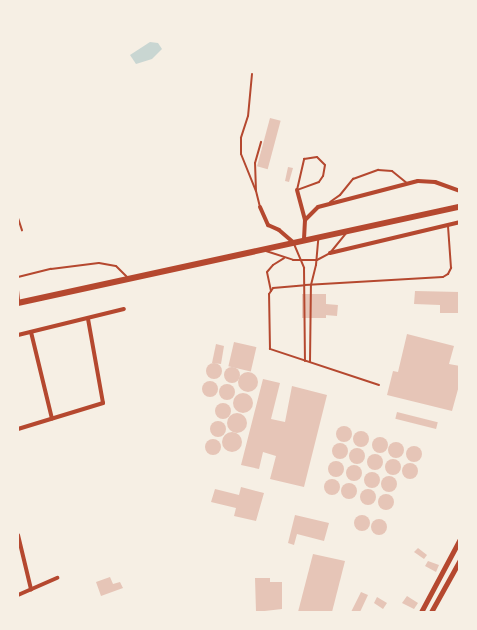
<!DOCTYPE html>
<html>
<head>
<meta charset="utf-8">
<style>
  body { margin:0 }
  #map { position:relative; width:477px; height:630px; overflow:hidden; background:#f6efe4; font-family:Helvetica,sans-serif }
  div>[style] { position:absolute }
  .water>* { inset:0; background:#c9d6d2 }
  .building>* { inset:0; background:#e6c5b7; transform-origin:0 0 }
  .round { border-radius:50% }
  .service>* { height:2px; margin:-1px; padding:0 1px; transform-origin:1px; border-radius:1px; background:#b5482f }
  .minor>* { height:4px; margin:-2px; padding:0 2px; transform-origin:2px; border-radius:2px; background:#b5482f }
  .secondary>* { height:5px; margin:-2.5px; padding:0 2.5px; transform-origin:2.5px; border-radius:2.5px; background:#b5482f }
  .trunk>* { height:5.5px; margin:-2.75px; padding:0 2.75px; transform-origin:2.75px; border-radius:2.75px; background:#b5482f }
  span { translate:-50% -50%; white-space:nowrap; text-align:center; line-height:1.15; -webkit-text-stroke:4.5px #f6efe4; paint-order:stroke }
  .frame { position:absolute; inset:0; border:19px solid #f6efe4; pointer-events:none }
</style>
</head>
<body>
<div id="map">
  <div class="water">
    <i style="clip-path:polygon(150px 42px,158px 43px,162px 49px,152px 59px,136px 64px,130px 55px)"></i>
  </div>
  <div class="building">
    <i style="left:270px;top:118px;width:11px;height:50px;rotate:15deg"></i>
    <i style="clip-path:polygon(288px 167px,293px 168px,289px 182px,285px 181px)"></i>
    <i style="clip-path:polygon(415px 291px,460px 292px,459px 313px,440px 313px,440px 305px,414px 304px)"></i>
    <i style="left:302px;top:294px;width:24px;height:24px"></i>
    <i style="left:326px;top:304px;width:12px;height:11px;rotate:5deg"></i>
    <i style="clip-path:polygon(407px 334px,454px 346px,449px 364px,460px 366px,460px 382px,452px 411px,387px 395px,393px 371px,398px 372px)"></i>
    <i style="left:234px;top:342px;width:23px;height:25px;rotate:13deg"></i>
    <i style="clip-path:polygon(216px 344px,224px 346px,221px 364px,212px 363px)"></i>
    <i class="round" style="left:206px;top:363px;width:16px;height:16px"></i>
    <i class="round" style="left:224px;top:367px;width:16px;height:16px"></i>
    <i class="round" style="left:238px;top:372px;width:20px;height:20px"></i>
    <i style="clip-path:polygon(263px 379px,280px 383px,271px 419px,285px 422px,292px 386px,327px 395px,304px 487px,270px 479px,276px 456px,263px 452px,259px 469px,241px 465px)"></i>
    <i class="round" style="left:202px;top:381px;width:16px;height:16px"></i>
    <i class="round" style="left:219px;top:384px;width:16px;height:16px"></i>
    <i class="round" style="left:233px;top:393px;width:20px;height:20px"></i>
    <i class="round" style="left:215px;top:403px;width:16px;height:16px"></i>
    <i style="left:397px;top:412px;width:42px;height:7px;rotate:14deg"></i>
    <i class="round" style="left:227px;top:413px;width:20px;height:20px"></i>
    <i class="round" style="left:210px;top:421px;width:16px;height:16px"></i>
    <i class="round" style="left:336px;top:426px;width:16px;height:16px"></i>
    <i class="round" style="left:353px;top:431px;width:16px;height:16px"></i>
    <i class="round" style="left:222px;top:432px;width:20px;height:20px"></i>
    <i class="round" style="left:372px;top:437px;width:16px;height:16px"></i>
    <i class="round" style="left:205px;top:439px;width:16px;height:16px"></i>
    <i class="round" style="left:388px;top:442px;width:16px;height:16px"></i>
    <i class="round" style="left:332px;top:443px;width:16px;height:16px"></i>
    <i class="round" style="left:406px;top:446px;width:16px;height:16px"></i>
    <i class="round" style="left:349px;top:448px;width:16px;height:16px"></i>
    <i class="round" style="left:367px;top:454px;width:16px;height:16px"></i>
    <i class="round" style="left:385px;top:459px;width:16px;height:16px"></i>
    <i class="round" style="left:328px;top:461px;width:16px;height:16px"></i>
    <i class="round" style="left:402px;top:463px;width:16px;height:16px"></i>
    <i class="round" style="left:346px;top:465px;width:16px;height:16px"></i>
    <i class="round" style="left:364px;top:472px;width:16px;height:16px"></i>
    <i class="round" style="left:381px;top:476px;width:16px;height:16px"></i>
    <i class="round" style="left:324px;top:479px;width:16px;height:16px"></i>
    <i class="round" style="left:341px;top:483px;width:16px;height:16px"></i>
    <i style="clip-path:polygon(241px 487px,264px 493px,256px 521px,234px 516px,236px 508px,211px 502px,215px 489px,239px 495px)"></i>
    <i class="round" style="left:360px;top:489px;width:16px;height:16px"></i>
    <i class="round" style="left:378px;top:494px;width:16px;height:16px"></i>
    <i style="clip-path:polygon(295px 515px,329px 523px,324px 541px,297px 534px,294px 545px,288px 543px)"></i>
    <i class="round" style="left:354px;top:515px;width:16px;height:16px"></i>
    <i class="round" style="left:371px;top:519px;width:16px;height:16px"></i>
    <i style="clip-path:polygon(418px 548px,427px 555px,424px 559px,414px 552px)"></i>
    <i style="clip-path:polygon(313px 554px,345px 561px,332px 612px,298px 612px)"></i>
    <i style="clip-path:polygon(428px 561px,439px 565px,436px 572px,425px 566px)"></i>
    <i style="clip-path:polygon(110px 577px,113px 584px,120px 582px,123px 588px,101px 596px,96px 582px)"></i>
    <i style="clip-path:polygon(255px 578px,270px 578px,270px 582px,282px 582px,282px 609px,256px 612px)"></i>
    <i style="clip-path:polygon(361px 592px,368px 595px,360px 612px,351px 612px)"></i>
    <i style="clip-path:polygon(407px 596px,418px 603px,414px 609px,402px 603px)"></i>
    <i style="clip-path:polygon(377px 597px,387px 603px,383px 609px,374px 603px)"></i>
  </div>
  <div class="service">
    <i style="left:252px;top:74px;width:42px;rotate:95.4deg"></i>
    <i style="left:248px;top:116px;width:23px;rotate:108deg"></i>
    <i style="left:241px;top:138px;width:16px;rotate:90deg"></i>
    <i style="left:241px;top:154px;width:40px;rotate:68deg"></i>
    <i style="left:317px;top:157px;width:11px;rotate:45deg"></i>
    <i style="left:325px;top:165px;width:11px;rotate:100deg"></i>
    <i style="left:323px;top:176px;width:7px;rotate:124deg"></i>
    <i style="left:319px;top:182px;width:23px;rotate:160deg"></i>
    <i style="left:297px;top:190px;width:32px;rotate:-77deg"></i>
    <i style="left:304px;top:159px;width:13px;rotate:-9deg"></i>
    <i style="left:330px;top:202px;width:12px;rotate:-35deg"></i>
    <i style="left:340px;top:195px;width:21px;rotate:-51deg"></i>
    <i style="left:353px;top:179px;width:27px;rotate:-20deg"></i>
    <i style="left:378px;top:170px;width:14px;rotate:4deg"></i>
    <i style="left:392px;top:171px;width:19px;rotate:39deg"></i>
    <i style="left:260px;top:207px;width:16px;rotate:-104deg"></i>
    <i style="left:256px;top:191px;width:28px;rotate:-92deg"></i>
    <i style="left:255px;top:163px;width:22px;rotate:-74deg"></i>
    <i style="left:18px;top:218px;width:13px;rotate:72deg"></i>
    <i style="left:294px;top:244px;width:26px;rotate:67deg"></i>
    <i style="left:304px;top:268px;width:93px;rotate:89.4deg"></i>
    <i style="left:266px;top:251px;width:28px;rotate:18deg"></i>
    <i style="left:293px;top:260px;width:24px"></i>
    <i style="left:317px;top:260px;width:15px;rotate:-28deg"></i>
    <i style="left:330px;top:253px;width:26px;rotate:-51deg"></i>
    <i style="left:18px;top:277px;width:34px;rotate:-14deg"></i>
    <i style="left:51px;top:269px;width:48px;rotate:-7.1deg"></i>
    <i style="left:99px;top:263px;width:17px;rotate:10deg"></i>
    <i style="left:116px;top:266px;width:16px;rotate:45deg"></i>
    <i style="left:18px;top:290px;width:10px;rotate:84deg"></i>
    <i style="left:271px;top:291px;width:19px;rotate:-102deg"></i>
    <i style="left:267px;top:272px;width:9px;rotate:-49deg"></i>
    <i style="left:273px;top:265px;width:13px;rotate:-32deg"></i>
    <i style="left:310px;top:362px;width:77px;rotate:-89.3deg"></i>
    <i style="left:311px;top:285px;width:21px;rotate:-76deg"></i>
    <i style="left:316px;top:265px;width:25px;rotate:-85deg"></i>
    <i style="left:379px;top:385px;width:115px;rotate:-161.7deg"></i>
    <i style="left:270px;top:349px;width:55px;rotate:-91deg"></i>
    <i style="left:269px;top:294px;width:7px;rotate:-56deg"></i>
    <i style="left:273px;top:288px;width:32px;rotate:-5deg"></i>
    <i style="left:305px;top:285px;width:138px;rotate:-3.3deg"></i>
    <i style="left:443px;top:277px;width:6px;rotate:-31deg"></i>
    <i style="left:448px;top:274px;width:7px;rotate:-63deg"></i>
    <i style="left:451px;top:268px;width:42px;rotate:-94.1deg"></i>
  </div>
  <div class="minor">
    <i style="left:297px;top:190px;width:31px;rotate:75deg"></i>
    <i style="left:305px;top:220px;width:20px;rotate:93deg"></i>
    <i style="left:260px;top:207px;width:20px;rotate:66deg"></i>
    <i style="left:268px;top:225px;width:12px;rotate:24deg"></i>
    <i style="left:279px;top:230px;width:18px;rotate:41deg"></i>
    <i style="left:305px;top:220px;width:18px;rotate:-45deg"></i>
    <i style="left:318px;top:207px;width:103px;rotate:-14.6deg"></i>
    <i style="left:418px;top:181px;width:17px;rotate:3deg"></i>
    <i style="left:435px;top:182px;width:27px;rotate:20deg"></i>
    <i style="left:330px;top:253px;width:134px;rotate:-13.4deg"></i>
    <i style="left:31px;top:332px;width:89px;rotate:76.4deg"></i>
    <i style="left:18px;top:335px;width:109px;rotate:-13.8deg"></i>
    <i style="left:18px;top:429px;width:89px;rotate:-17deg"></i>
    <i style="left:103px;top:403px;width:85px;rotate:-100.1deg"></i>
    <i style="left:18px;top:535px;width:56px;rotate:76.5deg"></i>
    <i style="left:18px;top:595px;width:43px;rotate:-23.6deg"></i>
  </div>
  <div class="secondary">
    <i style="left:421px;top:612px;width:83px;rotate:-61.9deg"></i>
    <i style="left:431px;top:612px;width:60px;rotate:-60.9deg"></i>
  </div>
  <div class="trunk">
    <i style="left:18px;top:303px;width:452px;rotate:-12.3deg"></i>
  </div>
  <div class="frame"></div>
</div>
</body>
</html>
